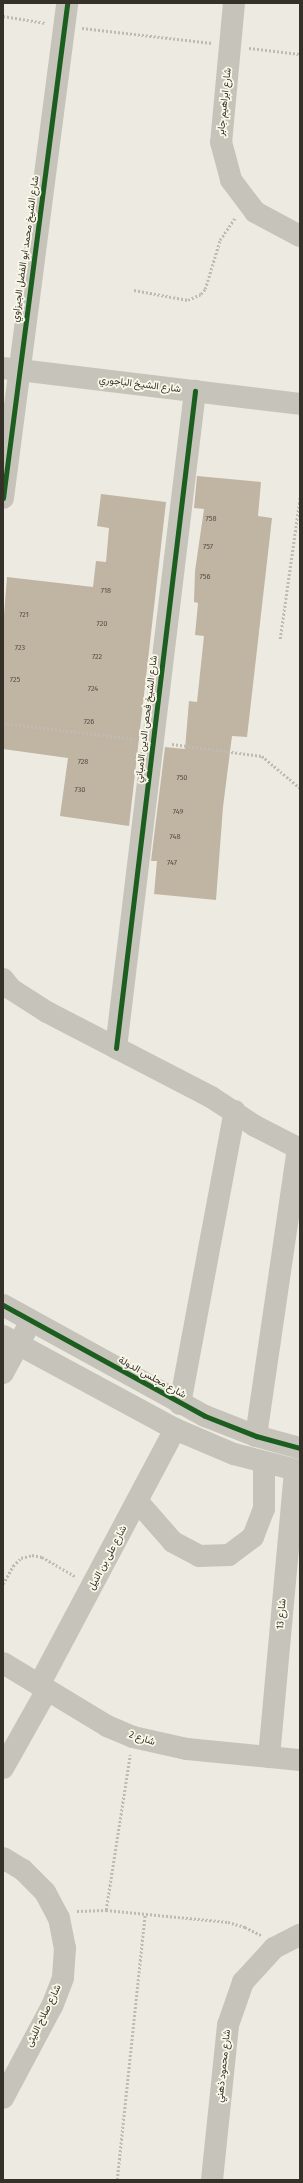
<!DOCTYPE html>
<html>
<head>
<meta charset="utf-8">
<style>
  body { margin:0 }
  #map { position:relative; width:303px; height:2183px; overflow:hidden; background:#edeae1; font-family:"Fira Sans Condensed",Vazirmatn,sans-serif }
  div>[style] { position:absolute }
  .building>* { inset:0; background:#c0b4a3 }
  .path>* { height:2.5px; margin-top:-1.25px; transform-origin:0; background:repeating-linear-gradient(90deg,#bfbbb2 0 2px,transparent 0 4px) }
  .minor>* { height:22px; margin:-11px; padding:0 11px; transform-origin:11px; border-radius:11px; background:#c6c3ba }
  .cycleway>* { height:5px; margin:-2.5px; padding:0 2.5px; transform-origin:2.5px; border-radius:2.5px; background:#1b5e20 }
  span { translate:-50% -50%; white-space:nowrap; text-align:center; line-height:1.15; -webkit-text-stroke:3.5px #f9f7e8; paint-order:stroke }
  .number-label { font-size:8px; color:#585247 }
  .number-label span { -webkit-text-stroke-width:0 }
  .street-label { font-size:10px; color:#363128 }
  .frame { position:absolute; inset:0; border:4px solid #363128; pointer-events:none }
</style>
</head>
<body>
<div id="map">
  <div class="building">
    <div style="clip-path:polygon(197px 476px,261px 482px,258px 516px,272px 518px,247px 737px,232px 736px,223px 807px,216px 900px,154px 894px,157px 861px,151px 861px,165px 747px,185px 749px,189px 701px,197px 702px,204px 636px,195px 635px,198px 603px,194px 602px,195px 571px,204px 509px,194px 508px)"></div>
    <div style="clip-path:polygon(101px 494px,166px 502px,129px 826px,60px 816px,68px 758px,3px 749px,3px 628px,7px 577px,93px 587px,96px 561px,106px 562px,109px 528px,97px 526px)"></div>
  </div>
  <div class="path">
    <div style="left:3px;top:16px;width:43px;rotate:9.5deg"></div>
    <div style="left:82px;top:28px;width:131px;rotate:6.6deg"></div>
    <div style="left:249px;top:48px;width:51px;rotate:6.7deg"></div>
    <div style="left:134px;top:290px;width:55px;rotate:10.5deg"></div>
    <div style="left:188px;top:300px;width:14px;rotate:-25deg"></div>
    <div style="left:201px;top:294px;width:6px;rotate:-51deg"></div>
    <div style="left:205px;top:289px;width:51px;rotate:-73deg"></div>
    <div style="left:220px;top:240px;width:27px;rotate:-56deg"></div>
    <div style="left:280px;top:639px;width:144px;rotate:-82deg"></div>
    <div style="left:3px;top:723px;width:133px;rotate:6.9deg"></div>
    <div style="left:172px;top:744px;width:91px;rotate:7.6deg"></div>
    <div style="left:262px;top:756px;width:50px;rotate:40.1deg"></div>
    <div style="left:3px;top:1584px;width:21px;rotate:-61deg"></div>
    <div style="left:13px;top:1566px;width:11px;rotate:-45deg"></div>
    <div style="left:21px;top:1558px;width:11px;rotate:-15deg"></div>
    <div style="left:32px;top:1555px;width:10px;rotate:11deg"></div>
    <div style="left:42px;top:1557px;width:38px;rotate:30deg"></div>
    <div style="left:106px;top:1910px;width:157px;rotate:-81.2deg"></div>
    <div style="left:77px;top:1911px;width:29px;rotate:-2deg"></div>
    <div style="left:106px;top:1910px;width:123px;rotate:5.6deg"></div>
    <div style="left:228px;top:1922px;width:18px;rotate:16deg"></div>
    <div style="left:245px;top:1927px;width:18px;rotate:27deg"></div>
    <div style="left:117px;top:2180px;width:267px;rotate:-84deg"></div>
  </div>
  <div class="minor">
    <div style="left:234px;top:3px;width:140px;rotate:95.3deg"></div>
    <div style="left:221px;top:142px;width:39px;rotate:75deg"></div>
    <div style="left:231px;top:180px;width:40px;rotate:53deg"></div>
    <div style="left:255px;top:212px;width:51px;rotate:28.1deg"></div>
    <div style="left:3px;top:368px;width:299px;rotate:6.9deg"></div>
    <div style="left:3px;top:498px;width:499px;rotate:-82.6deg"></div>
    <div style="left:3px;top:979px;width:13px;rotate:51deg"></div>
    <div style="left:11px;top:989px;width:43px;rotate:32.6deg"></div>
    <div style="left:47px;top:1012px;width:185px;rotate:27.4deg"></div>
    <div style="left:211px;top:1097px;width:53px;rotate:33.4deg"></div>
    <div style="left:255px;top:1126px;width:51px;rotate:27.1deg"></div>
    <div style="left:116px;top:1048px;width:662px;rotate:-83.14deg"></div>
    <div style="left:3px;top:1305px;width:230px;rotate:28.8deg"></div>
    <div style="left:205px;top:1416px;width:55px;rotate:21.4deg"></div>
    <div style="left:256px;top:1436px;width:46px;rotate:15.3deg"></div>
    <div style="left:3px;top:1336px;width:196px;rotate:28.4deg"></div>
    <div style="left:175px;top:1429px;width:64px;rotate:23deg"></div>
    <div style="left:234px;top:1454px;width:68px;rotate:14.4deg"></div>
    <div style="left:3px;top:1373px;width:47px;rotate:-61.8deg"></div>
    <div style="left:180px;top:1404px;width:298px;rotate:-79.4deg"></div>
    <div style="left:256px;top:1436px;width:291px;rotate:-81.7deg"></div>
    <div style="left:138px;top:1502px;width:53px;rotate:48.8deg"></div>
    <div style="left:173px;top:1542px;width:30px;rotate:28deg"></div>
    <div style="left:199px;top:1556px;width:30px;rotate:-2deg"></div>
    <div style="left:229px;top:1555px;width:30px;rotate:-37deg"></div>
    <div style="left:253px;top:1537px;width:30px;rotate:-69deg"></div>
    <div style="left:264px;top:1509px;width:46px;rotate:-90deg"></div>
    <div style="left:3px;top:1663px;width:122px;rotate:31.2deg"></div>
    <div style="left:107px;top:1726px;width:28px;rotate:23deg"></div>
    <div style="left:133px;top:1737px;width:55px;rotate:12.5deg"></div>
    <div style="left:187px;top:1749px;width:114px;rotate:5.6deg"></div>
    <div style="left:39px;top:1685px;width:290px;rotate:-62deg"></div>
    <div style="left:269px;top:1757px;width:287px;rotate:-84.8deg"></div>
    <div style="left:3px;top:1768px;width:90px;rotate:-60.6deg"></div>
    <div style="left:3px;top:1858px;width:23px;rotate:31deg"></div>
    <div style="left:23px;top:1870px;width:31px;rotate:45deg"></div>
    <div style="left:45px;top:1892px;width:30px;rotate:62deg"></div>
    <div style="left:59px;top:1918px;width:31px;rotate:79deg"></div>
    <div style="left:65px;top:1948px;width:30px;rotate:94deg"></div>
    <div style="left:63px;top:1978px;width:30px;rotate:111deg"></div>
    <div style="left:52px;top:2006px;width:104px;rotate:118deg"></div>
    <div style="left:212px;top:2180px;width:156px;rotate:-84.1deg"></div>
    <div style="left:228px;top:2025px;width:46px;rotate:-70.8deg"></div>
    <div style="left:243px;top:1982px;width:46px;rotate:-47.6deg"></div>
    <div style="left:274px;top:1948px;width:29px;rotate:-27deg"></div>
  </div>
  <div class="cycleway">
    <div style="left:3px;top:498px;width:499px;rotate:-82.6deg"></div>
    <div style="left:116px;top:1048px;width:662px;rotate:-83.14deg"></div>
    <div style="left:3px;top:1305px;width:230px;rotate:28.8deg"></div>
    <div style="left:205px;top:1416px;width:55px;rotate:21.4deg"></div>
    <div style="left:256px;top:1436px;width:46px;rotate:15.3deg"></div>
  </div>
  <div class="number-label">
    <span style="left:211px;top:519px">758</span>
    <span style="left:208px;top:547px">757</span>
    <span style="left:205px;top:577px">756</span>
    <span style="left:106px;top:591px">718</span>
    <span style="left:24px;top:615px">721</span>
    <span style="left:102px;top:624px">720</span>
    <span style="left:20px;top:648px">723</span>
    <span style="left:97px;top:657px">722</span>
    <span style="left:15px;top:680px">725</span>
    <span style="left:93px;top:689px">724</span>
    <span style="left:89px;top:722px">726</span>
    <span style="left:83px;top:762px">728</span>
    <span style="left:182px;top:778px">750</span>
    <span style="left:80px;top:790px">730</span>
    <span style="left:178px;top:812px">749</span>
    <span style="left:175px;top:837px">748</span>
    <span style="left:172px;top:863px">747</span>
  </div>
  <div class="street-label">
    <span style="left:225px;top:102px;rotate:-84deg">شارع ابراهيم جابر</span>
    <span style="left:26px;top:249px;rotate:-82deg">شارع الشيخ محمد ابو الفضل الجيزاوي</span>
    <span style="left:140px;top:385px;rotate:7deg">شارع الشيخ الباجوري</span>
    <span style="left:147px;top:719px;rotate:-83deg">شارع الشيخ فحص الدين الامباني</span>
    <span style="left:152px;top:1378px;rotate:29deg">شارع مجلس الدولة</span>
    <span style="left:108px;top:1558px;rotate:-62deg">شارع على بن النيل</span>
    <span style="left:282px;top:1614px;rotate:-85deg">شارع 13</span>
    <span style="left:142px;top:1739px;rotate:18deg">شارع 2</span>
    <span style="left:44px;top:2016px;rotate:-64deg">شارع صلاح الليثى</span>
    <span style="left:224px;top:2066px;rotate:-84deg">شارع محمود ذهني</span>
  </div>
  <div class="frame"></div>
</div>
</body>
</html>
